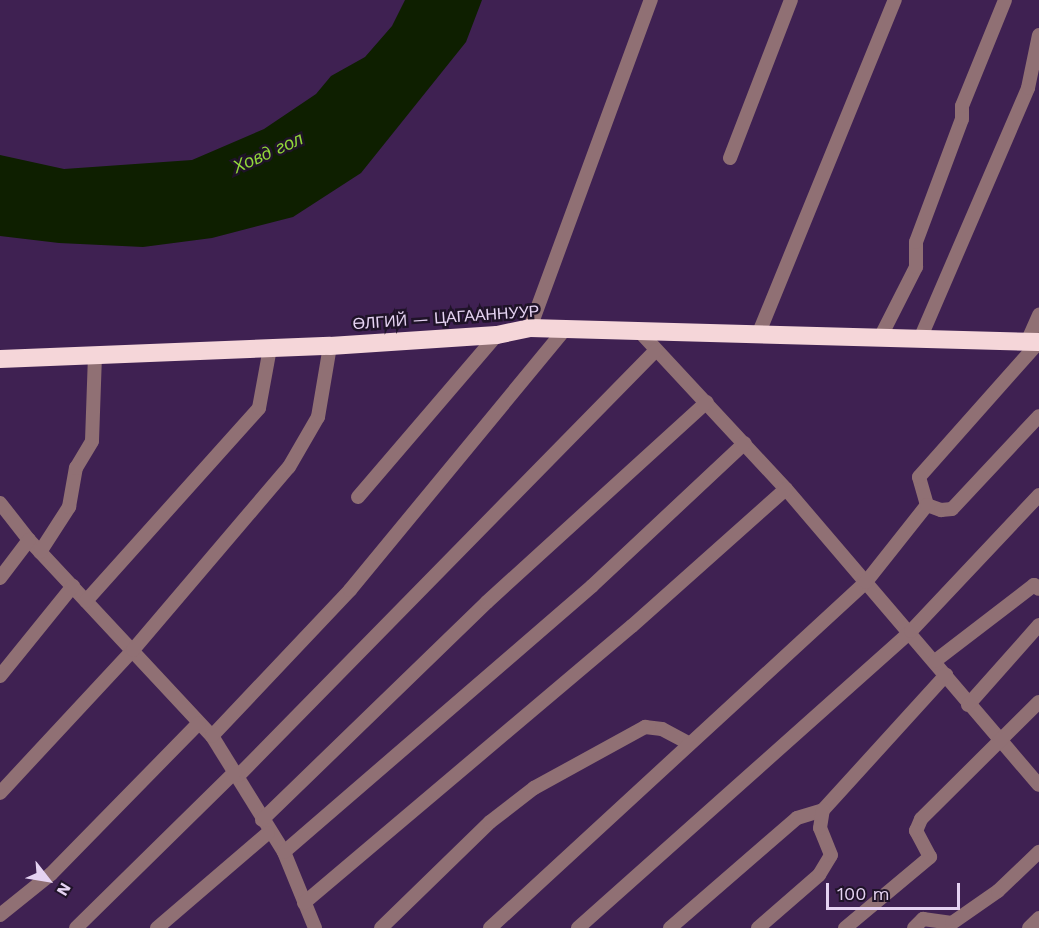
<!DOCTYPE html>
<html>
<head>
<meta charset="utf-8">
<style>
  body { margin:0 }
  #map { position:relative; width:1039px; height:928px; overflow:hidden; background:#3f2152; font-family:"Work Sans",sans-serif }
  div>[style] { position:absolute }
  .water>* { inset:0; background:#0e1f00 }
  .minor>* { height:14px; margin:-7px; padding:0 7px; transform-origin:7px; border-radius:7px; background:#907074 }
  .highway>* { height:18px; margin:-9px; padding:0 9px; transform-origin:9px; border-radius:9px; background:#f5d6d9 }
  span { translate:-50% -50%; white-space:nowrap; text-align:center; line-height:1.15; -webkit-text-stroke:5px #1f1328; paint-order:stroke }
  .street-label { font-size:16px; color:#e5d3f2 }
  .water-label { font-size:18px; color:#91d639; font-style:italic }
  .north { position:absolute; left:18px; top:850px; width:60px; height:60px; -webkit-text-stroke:4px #1f1328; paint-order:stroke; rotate:121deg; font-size:16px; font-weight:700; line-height:24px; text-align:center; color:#e5d3f2 }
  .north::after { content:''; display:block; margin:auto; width:21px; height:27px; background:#e5d3f2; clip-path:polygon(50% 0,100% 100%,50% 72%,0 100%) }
  .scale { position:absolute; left:826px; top:883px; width:134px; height:27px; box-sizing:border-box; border:3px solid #e5d3f2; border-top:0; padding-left:8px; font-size:18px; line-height:21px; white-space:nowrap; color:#e5d3f2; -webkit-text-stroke:4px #1f1328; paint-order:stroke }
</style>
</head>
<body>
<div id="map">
  <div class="water">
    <div style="clip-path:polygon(405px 0,482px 0,466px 42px,361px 173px,293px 217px,212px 238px,143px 247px,59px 243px,0 236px,0 155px,64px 169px,192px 160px,264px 129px,316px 94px,331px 76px,365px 57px,392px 26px)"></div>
  </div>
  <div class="minor">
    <div style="left:730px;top:158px;width:169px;rotate:-68.9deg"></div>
    <div style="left:530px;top:328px;width:350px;rotate:-69.8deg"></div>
    <div style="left:640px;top:332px;width:214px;rotate:47.1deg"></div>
    <div style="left:786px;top:489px;width:389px;rotate:49.5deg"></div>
    <div style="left:758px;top:335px;width:362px;rotate:-67.8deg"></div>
    <div style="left:880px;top:338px;width:80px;rotate:-63.1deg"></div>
    <div style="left:916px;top:267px;width:25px;rotate:-90deg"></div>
    <div style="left:916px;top:242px;width:131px;rotate:-69.5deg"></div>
    <div style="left:962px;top:119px;width:13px;rotate:-90deg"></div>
    <div style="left:962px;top:106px;width:114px;rotate:-67.9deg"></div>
    <div style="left:920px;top:339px;width:273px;rotate:-66.7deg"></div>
    <div style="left:1028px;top:88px;width:54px;rotate:-78.3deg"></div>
    <div style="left:1027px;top:342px;width:30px;rotate:-66deg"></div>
    <div style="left:358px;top:497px;width:213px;rotate:-49.4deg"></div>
    <div style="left:0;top:503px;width:47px;rotate:51.9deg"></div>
    <div style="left:29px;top:540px;width:268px;rotate:47deg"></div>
    <div style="left:212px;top:736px;width:137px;rotate:58.2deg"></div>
    <div style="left:284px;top:852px;width:82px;rotate:67.8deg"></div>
    <div style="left:927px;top:505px;width:29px;rotate:-106deg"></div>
    <div style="left:919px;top:477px;width:181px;rotate:-48.4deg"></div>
    <div style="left:40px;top:552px;width:54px;rotate:-57.2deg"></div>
    <div style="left:69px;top:507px;width:40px;rotate:-80deg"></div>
    <div style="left:76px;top:468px;width:31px;rotate:-59deg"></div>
    <div style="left:92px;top:441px;width:87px;rotate:-88deg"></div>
    <div style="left:0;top:578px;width:48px;rotate:-52.7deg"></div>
    <div style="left:86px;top:601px;width:259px;rotate:-48.1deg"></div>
    <div style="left:259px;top:408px;width:61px;rotate:-79.6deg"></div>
    <div style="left:935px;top:661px;width:125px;rotate:-37.5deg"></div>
    <div style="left:1034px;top:585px;width:6px;rotate:39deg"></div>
    <div style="left:0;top:676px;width:116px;rotate:-51deg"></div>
    <div style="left:968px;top:705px;width:107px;rotate:-48.4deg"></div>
    <div style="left:212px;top:736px;width:201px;rotate:-46.6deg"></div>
    <div style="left:350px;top:590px;width:337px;rotate:-50.5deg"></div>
    <div style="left:239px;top:775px;width:595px;rotate:-45.54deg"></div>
    <div style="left:0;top:793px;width:195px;rotate:-47.1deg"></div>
    <div style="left:133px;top:650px;width:240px;rotate:-49.6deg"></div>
    <div style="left:289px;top:467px;width:58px;rotate:-59.9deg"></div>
    <div style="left:318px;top:417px;width:72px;rotate:-80.4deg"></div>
    <div style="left:262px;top:820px;width:313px;rotate:-44.1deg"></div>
    <div style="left:487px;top:602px;width:297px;rotate:-42.3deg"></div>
    <div style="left:284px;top:852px;width:407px;rotate:-40.8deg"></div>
    <div style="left:592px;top:586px;width:209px;rotate:-43.1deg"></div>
    <div style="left:304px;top:903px;width:429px;rotate:-40.2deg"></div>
    <div style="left:632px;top:626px;width:206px;rotate:-41.7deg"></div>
    <div style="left:0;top:915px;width:65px;rotate:-38.8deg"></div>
    <div style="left:51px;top:874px;width:211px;rotate:-45.6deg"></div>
    <div style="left:76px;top:928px;width:223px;rotate:-44.5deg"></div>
    <div style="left:157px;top:928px;width:146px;rotate:-40.6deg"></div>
    <div style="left:381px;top:928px;width:152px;rotate:-44.2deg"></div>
    <div style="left:490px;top:822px;width:56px;rotate:-37.7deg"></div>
    <div style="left:534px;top:788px;width:127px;rotate:-28.8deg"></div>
    <div style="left:645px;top:727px;width:17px;rotate:7deg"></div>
    <div style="left:662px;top:729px;width:30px;rotate:28deg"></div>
    <div style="left:490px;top:928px;width:511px;rotate:-42.62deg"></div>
    <div style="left:866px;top:582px;width:98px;rotate:-51.6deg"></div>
    <div style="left:927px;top:505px;width:15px;rotate:20deg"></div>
    <div style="left:941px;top:510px;width:11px;rotate:-5deg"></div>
    <div style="left:952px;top:509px;width:127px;rotate:-46.9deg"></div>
    <div style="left:578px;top:928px;width:446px;rotate:-41.7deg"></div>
    <div style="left:911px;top:631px;width:187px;rotate:-46.7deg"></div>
    <div style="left:670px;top:928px;width:168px;rotate:-40.9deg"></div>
    <div style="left:797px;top:818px;width:27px;rotate:-17deg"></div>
    <div style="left:823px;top:810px;width:183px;rotate:-47.7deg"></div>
    <div style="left:758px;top:928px;width:81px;rotate:-41deg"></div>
    <div style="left:819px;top:875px;width:23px;rotate:-59deg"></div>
    <div style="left:831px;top:855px;width:29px;rotate:-112deg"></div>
    <div style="left:820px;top:828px;width:18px;rotate:-81deg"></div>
    <div style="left:845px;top:928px;width:111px;rotate:-39.9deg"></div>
    <div style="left:930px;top:857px;width:30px;rotate:-118deg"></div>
    <div style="left:916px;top:831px;width:13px;rotate:-67deg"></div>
    <div style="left:921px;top:819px;width:166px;rotate:-44.8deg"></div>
    <div style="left:914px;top:928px;width:13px;rotate:-45deg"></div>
    <div style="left:923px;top:919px;width:29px;rotate:8deg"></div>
    <div style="left:952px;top:923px;width:56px;rotate:-34.8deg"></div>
    <div style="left:998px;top:891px;width:57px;rotate:-43.6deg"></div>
    <div style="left:1029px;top:928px;width:14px;rotate:-45deg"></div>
  </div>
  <div class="highway">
    <div style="left:0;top:359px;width:330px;rotate:-2.3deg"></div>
    <div style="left:330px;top:346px;width:167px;rotate:-3.8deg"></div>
    <div style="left:497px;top:335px;width:34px;rotate:-12deg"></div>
    <div style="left:530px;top:328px;width:509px;rotate:1.58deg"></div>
  </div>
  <div class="street-label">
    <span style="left:446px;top:318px;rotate:-4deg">ӨЛГИЙ — ЦАГААННУУР</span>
  </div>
  <div class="water-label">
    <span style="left:268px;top:153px;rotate:-24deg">Ховд гол</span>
  </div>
  <div class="north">N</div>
  <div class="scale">100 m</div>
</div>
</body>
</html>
